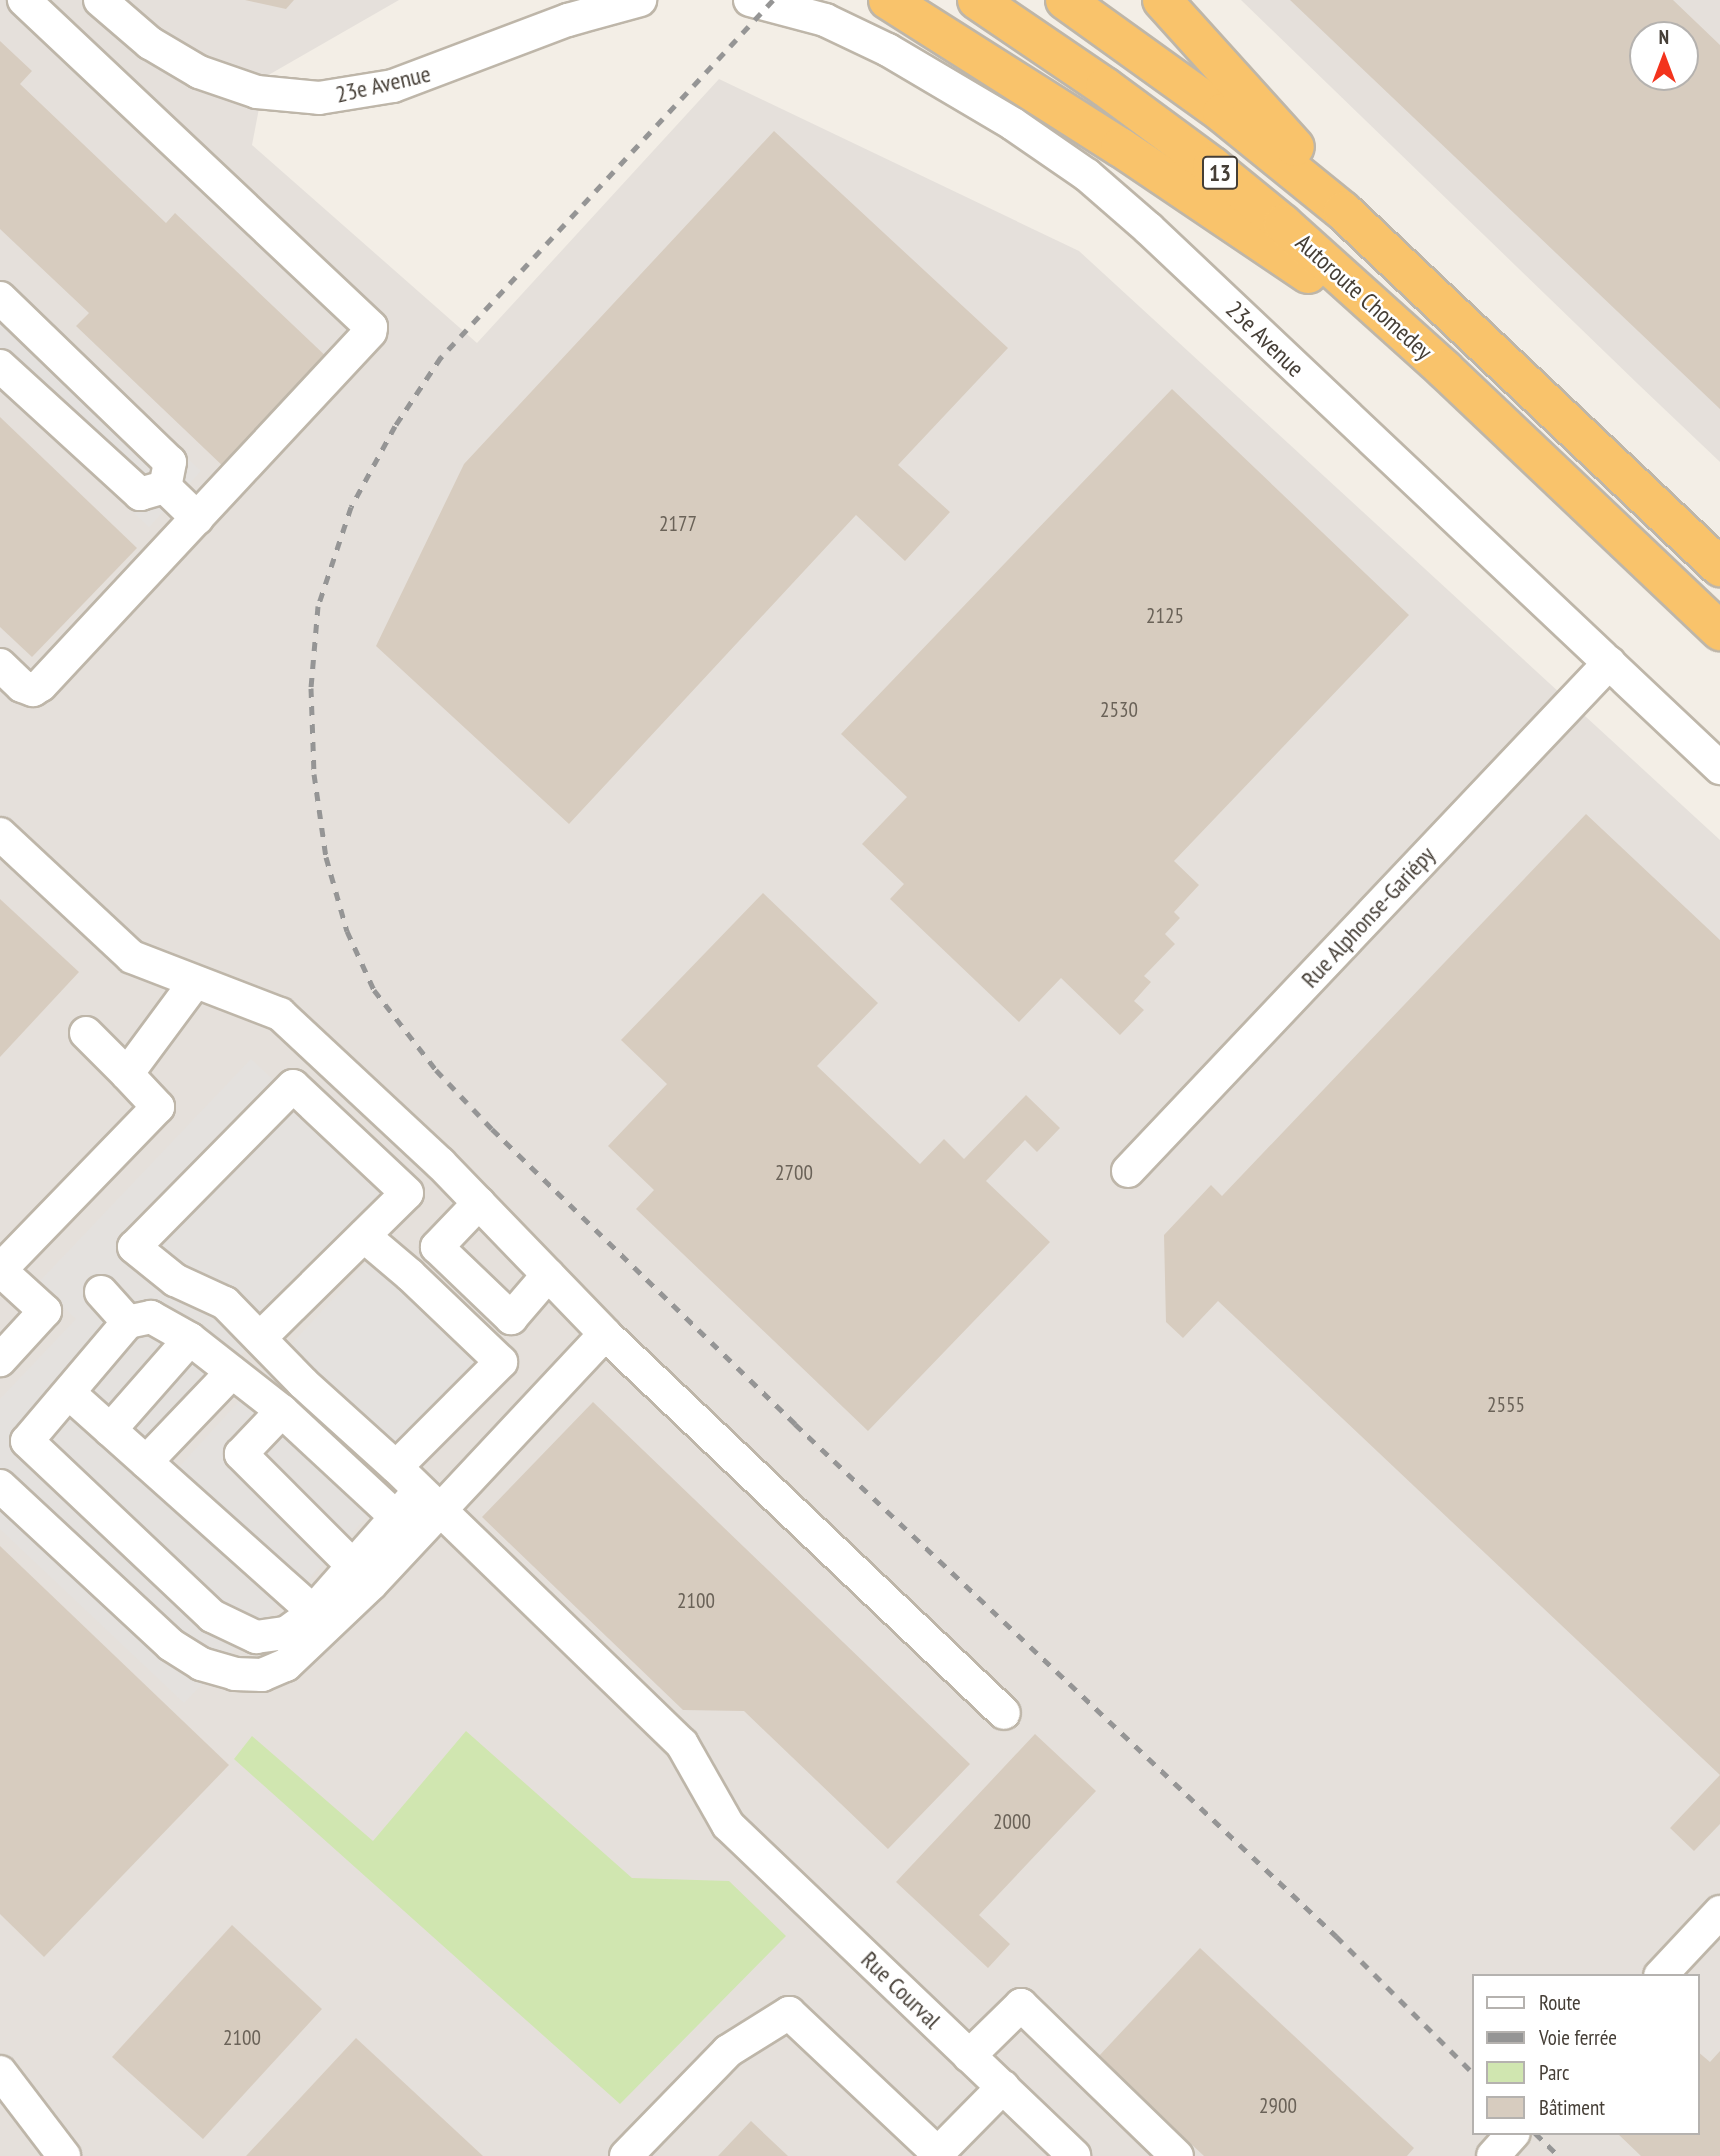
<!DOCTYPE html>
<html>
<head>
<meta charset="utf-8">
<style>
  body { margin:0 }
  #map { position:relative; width:1720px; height:2156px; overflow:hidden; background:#f3eee6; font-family:"PT Sans Narrow",sans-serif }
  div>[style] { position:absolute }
  .industrial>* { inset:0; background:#e5e0db }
  .green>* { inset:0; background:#d0e6b0 }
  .parking>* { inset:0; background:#e4e1de }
  .building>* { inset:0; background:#d7ccbf }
  .roads { filter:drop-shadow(2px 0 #beb6a9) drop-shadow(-2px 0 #beb6a9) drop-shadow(0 2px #beb6a9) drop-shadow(0 -2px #beb6a9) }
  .minor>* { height:32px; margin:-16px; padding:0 16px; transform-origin:16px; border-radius:16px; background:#fff }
  .highway>* { height:38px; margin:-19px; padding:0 19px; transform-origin:19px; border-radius:19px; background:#f9c36b }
  .rail>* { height:5px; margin-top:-2.5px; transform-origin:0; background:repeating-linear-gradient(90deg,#959595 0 9px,transparent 0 18px) }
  span { translate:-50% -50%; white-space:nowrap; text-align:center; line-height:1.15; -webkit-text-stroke:5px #fff; paint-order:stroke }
  .number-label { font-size:21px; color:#6a6258 }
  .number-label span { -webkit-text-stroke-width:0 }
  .shield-label span { padding:2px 5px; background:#fff; border:2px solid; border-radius:5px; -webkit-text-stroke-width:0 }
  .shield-label { font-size:23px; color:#453e36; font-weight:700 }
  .street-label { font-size:24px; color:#453e36 }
  .legend { position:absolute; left:1472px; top:1974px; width:228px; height:161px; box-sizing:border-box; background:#fff; border:2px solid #b5b2af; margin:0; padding:9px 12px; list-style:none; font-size:21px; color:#453e36 }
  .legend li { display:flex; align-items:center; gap:14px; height:35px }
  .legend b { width:35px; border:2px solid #b5b2af }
  .north { position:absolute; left:1629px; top:21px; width:70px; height:70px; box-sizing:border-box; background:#fff; border:2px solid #b5b2af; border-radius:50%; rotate:0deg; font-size:19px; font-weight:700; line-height:28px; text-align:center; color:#453e36 }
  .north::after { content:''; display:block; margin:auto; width:24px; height:32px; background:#f3331d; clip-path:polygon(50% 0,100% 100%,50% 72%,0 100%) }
</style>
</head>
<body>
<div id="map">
  <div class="industrial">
    <div style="clip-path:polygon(evenodd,0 0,399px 0,265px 77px,252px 145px,477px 343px,719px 79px,1079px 251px,1720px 840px,1720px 2156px,0 2156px,0 0,1473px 1976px,1697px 1976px,1697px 2133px,1473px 2133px,1473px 1976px)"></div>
    <div style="clip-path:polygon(evenodd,1241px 0,1720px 0,1720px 462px,1639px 385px,1241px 0,1643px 35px,1685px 35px,1685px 77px,1643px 77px,1643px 35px)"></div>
  </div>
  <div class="green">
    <div style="clip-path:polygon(466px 1731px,632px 1878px,729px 1881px,786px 1936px,620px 2104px,234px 1759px,252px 1736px,373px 1841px)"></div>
  </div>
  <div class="parking">
    <div style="clip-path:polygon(0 287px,201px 471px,149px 527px,0 390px)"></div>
    <div style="clip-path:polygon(251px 1059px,394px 1194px,145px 1455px,290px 1592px,184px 1703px,0 1529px,0 1399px,76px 1319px,38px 1283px)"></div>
    <div style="clip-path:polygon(373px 1255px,500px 1371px,306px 1583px,179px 1467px)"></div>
  </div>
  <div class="building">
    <div style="clip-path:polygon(245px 0,294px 0,286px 9px)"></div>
    <div style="clip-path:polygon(evenodd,1290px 0,1673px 0,1720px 45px,1720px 409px,1290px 0,1643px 35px,1685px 35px,1685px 77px,1643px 77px,1643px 35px)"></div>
    <div style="clip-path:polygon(0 41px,32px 71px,20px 84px,166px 223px,175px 213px,331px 361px,227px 470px,76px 326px,89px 313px,0 229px)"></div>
    <div style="clip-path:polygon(774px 131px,1008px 348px,898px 465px,950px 512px,905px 561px,856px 515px,569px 824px,376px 646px,464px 464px)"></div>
    <div style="clip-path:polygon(1172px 389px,1409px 615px,1174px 861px,1199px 885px,1174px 912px,1180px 918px,1165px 934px,1175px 944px,1144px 976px,1151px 982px,1134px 1001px,1144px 1010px,1120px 1035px,1061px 978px,1019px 1022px,890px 899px,904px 884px,862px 844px,907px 797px,841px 734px)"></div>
    <div style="clip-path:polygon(0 417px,137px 548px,32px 657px,0 627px)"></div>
    <div style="clip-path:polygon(1586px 814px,1720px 940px,1720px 1775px,1218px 1301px,1183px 1338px,1166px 1322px,1164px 1235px,1211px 1185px,1222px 1196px)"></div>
    <div style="clip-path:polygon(763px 893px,878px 1003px,817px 1066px,920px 1164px,944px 1139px,964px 1159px,1026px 1095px,1060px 1128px,1037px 1152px,1025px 1140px,986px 1181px,1050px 1242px,868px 1431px,636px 1209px,654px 1190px,608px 1146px,667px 1084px,621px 1040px)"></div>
    <div style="clip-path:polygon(0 899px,79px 972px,0 1057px)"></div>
    <div style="clip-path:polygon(593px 1402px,970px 1764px,888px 1849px,744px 1711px,683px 1710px,482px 1517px)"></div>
    <div style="clip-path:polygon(0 1546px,229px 1765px,44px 1957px,0 1914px)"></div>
    <div style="clip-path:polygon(1035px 1734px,1096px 1791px,979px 1915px,1010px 1944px,988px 1968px,896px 1882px)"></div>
    <div style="clip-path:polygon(1720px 1775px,1720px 1824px,1694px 1851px,1670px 1828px)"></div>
    <div style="clip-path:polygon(232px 1925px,322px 2009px,203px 2139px,112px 2057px)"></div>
    <div style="clip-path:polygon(1200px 1948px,1414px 2148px,1407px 2156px,1204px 2156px,1098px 2057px)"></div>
    <div style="clip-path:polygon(356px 2038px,483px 2156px,246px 2156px)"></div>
    <div style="clip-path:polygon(1697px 2051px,1710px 2062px,1720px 2051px,1720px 2156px,1641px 2156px,1617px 2133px,1697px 2133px)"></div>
    <div style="clip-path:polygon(751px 2121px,788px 2156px,718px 2156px)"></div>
  </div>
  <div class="roads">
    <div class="minor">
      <div style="left:100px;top:0;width:66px;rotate:40.7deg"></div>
      <div style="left:150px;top:43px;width:57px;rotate:30.6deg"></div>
      <div style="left:199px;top:72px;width:61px;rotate:19deg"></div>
      <div style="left:257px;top:92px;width:62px;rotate:5.5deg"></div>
      <div style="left:319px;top:98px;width:75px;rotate:-9.2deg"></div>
      <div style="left:393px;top:86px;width:187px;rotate:-20.7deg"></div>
      <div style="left:568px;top:20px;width:75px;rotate:-15.5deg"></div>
      <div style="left:750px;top:0;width:78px;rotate:14.9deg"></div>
      <div style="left:825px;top:20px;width:70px;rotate:25.5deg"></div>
      <div style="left:888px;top:50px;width:145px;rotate:30.6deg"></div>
      <div style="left:1013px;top:124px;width:90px;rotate:34.6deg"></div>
      <div style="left:1087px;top:175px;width:81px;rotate:41deg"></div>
      <div style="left:1148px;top:228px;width:787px;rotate:43.35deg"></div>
      <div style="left:0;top:298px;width:236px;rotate:44deg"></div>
      <div style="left:170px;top:462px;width:25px;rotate:101deg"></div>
      <div style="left:165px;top:487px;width:45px;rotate:44.1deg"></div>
      <div style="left:0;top:366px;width:190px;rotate:42.4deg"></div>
      <div style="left:140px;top:494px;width:26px;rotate:-16deg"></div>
      <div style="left:0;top:665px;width:30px;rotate:44deg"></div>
      <div style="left:22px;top:686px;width:12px;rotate:20deg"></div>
      <div style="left:33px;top:690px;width:9px;rotate:-32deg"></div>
      <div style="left:41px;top:685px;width:483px;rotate:-47deg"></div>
      <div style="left:370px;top:332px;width:5px;rotate:-79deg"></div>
      <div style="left:371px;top:327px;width:477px;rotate:-136.7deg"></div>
      <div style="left:0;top:834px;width:180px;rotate:43deg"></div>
      <div style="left:132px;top:957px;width:159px;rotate:21.1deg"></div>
      <div style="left:280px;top:1014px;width:219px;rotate:43deg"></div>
      <div style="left:440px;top:1163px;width:238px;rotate:46deg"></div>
      <div style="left:605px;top:1334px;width:342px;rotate:133.1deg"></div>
      <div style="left:371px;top:1584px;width:184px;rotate:-135deg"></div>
      <div style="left:241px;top:1454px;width:59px;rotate:-46.4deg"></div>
      <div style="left:86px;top:1033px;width:58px;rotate:45deg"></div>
      <div style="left:1128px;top:1171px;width:700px;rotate:-46.56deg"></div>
      <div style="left:479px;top:1203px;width:61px;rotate:133.7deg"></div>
      <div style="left:437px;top:1247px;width:103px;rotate:43.8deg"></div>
      <div style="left:511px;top:1318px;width:57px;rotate:-49.3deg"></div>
      <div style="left:364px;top:1236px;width:60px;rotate:40.3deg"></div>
      <div style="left:410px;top:1275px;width:126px;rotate:43.7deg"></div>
      <div style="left:501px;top:1362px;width:148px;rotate:135deg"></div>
      <div style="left:0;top:1270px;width:227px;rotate:-45.9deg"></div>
      <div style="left:158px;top:1107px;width:45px;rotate:-133.2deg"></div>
      <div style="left:127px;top:1074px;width:114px;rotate:-53.5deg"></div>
      <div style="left:0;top:1270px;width:61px;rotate:42.3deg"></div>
      <div style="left:45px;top:1311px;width:67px;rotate:132.6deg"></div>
      <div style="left:101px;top:1292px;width:40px;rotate:48deg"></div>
      <div style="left:605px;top:1334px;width:550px;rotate:43.53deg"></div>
      <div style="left:260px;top:1338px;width:206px;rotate:-44.6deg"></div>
      <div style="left:407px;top:1193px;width:156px;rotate:-136.8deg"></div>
      <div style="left:293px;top:1086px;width:226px;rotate:134.6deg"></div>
      <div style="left:134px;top:1247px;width:53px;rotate:38.8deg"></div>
      <div style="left:175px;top:1280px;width:55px;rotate:24.7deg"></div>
      <div style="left:225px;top:1303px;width:112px;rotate:45.7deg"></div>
      <div style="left:303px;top:1383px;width:125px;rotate:42.1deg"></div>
      <div style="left:396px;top:1467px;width:398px;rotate:44.1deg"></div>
      <div style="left:682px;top:1744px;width:93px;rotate:60.4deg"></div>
      <div style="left:728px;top:1825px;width:479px;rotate:43.7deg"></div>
      <div style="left:70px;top:1394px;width:326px;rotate:41.8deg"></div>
      <div style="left:110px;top:1430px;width:121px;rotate:-48.7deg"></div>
      <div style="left:146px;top:1462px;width:124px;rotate:-46.3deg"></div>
      <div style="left:0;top:1486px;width:233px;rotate:42.9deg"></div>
      <div style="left:171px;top:1645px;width:36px;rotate:32deg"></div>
      <div style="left:201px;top:1664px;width:35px;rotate:16deg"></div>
      <div style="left:235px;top:1674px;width:27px;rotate:2deg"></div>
      <div style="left:262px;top:1675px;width:26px;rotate:-23deg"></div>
      <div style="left:286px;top:1665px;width:117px;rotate:-43.6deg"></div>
      <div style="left:396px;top:1517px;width:156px;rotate:-137.1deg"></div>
      <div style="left:282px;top:1411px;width:117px;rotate:-142deg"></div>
      <div style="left:190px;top:1339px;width:45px;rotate:-150.6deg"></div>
      <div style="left:151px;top:1317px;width:24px;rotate:168deg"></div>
      <div style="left:128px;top:1322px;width:156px;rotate:130.3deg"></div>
      <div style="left:27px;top:1441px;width:255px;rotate:43.4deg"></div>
      <div style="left:212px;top:1616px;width:49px;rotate:25.5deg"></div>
      <div style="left:256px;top:1637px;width:30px;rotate:-8deg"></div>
      <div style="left:286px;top:1633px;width:26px;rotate:-36deg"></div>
      <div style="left:307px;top:1618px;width:168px;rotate:-48.6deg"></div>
      <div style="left:1660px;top:1976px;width:88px;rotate:-46.8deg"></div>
      <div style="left:969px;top:2056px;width:73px;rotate:-44.4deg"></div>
      <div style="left:1021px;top:2005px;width:217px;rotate:44.1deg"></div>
      <div style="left:0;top:2072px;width:106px;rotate:52.7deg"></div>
      <div style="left:938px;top:2153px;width:93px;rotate:-45.4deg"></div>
      <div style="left:626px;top:2156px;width:146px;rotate:-45.8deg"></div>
      <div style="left:728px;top:2051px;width:72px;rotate:-31.9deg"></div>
      <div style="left:789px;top:2013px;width:209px;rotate:43.3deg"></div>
      <div style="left:1493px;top:2156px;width:31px;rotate:-48deg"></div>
    </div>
    <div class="highway">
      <div style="left:888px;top:0;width:275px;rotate:32.4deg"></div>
      <div style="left:1120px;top:147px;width:227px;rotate:34deg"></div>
      <div style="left:977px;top:0;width:155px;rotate:34.2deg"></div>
      <div style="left:1105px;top:87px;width:133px;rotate:36.4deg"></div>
      <div style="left:1212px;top:166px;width:92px;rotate:39.2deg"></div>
      <div style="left:1283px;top:224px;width:217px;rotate:42deg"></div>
      <div style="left:1444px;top:369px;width:381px;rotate:43.5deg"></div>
      <div style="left:1065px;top:0;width:193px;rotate:35.7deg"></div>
      <div style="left:1222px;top:113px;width:156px;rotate:39deg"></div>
      <div style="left:1343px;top:211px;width:519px;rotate:43.36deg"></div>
      <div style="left:1162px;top:0;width:198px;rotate:47.9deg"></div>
    </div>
  </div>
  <div class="rail">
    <div style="left:773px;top:0;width:488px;rotate:132.9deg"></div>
    <div style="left:441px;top:357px;width:83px;rotate:123.7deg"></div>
    <div style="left:395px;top:426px;width:92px;rotate:118.5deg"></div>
    <div style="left:351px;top:507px;width:104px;rotate:108.4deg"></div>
    <div style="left:318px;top:606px;width:82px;rotate:94.9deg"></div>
    <div style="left:311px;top:688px;width:86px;rotate:88deg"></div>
    <div style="left:314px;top:774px;width:84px;rotate:81.8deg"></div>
    <div style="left:326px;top:857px;width:77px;rotate:74.2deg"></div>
    <div style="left:347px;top:931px;width:65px;rotate:65.4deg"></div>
    <div style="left:374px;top:990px;width:101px;rotate:52.2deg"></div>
    <div style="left:436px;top:1070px;width:81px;rotate:46.5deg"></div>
    <div style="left:492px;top:1129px;width:423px;rotate:44.2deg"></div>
    <div style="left:795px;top:1424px;width:745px;rotate:43.42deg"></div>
    <div style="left:1336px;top:1936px;width:194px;rotate:45deg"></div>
    <div style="left:1535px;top:2133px;width:33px;rotate:44deg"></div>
  </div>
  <div class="number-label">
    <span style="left:678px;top:524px">2177</span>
    <span style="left:1165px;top:616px">2125</span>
    <span style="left:1119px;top:710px">2530</span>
    <span style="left:794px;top:1173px">2700</span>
    <span style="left:1506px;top:1405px">2555</span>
    <span style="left:696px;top:1601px">2100</span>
    <span style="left:1012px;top:1822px">2000</span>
    <span style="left:242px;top:2038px">2100</span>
    <span style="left:1278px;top:2106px">2900</span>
  </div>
  <div class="shield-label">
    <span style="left:1220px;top:173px">13</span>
  </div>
  <div class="street-label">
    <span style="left:383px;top:84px;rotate:-13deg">23e Avenue</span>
    <span style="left:1364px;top:297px;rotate:42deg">Autoroute Chomedey</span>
    <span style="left:1265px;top:339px;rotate:44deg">23e Avenue</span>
    <span style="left:1368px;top:917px;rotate:-47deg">Rue Alphonse-Gariépy</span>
    <span style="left:901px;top:1990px;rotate:44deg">Rue Courval</span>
  </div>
  <ul class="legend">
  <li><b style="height:9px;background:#fff"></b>Route</li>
  <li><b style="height:9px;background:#959595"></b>Voie ferrée</li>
  <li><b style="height:19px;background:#d0e6b0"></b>Parc</li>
  <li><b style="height:19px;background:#d7ccbf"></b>Bâtiment</li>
  </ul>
  <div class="north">N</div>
</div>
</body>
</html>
